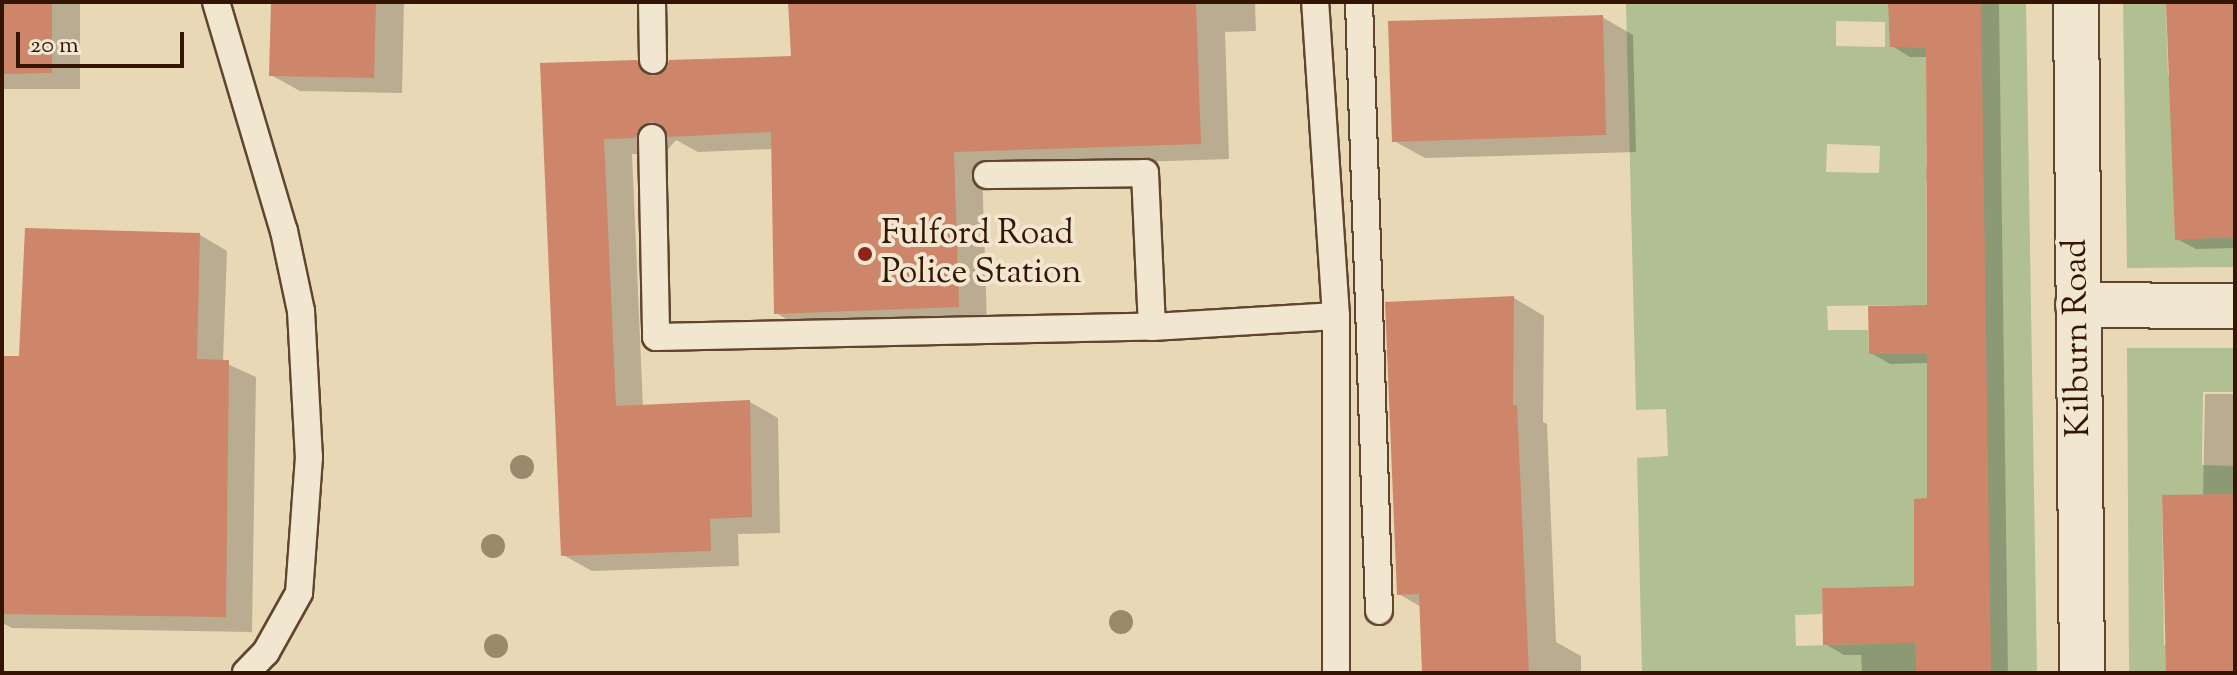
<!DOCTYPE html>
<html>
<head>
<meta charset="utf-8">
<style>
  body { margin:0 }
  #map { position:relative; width:2237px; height:675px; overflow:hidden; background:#e9d8b6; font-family:"Sorts Mill Goudy",serif }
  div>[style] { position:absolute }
  .green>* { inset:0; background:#b0c093 }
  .shadow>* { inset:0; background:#0003 }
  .building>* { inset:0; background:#cd866a }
  .roads { filter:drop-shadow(2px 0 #61452f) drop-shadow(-2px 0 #61452f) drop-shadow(0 2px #61452f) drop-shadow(0 -2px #61452f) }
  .lane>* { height:26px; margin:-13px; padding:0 13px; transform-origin:13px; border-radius:13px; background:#f1e6d0 }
  .street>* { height:44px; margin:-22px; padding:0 22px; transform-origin:22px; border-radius:22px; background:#f1e6d0 }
  .trees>* { width:24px; height:24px; margin:-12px; border-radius:50%; background:#9a896b }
  .dots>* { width:22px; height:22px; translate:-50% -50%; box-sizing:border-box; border:4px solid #f1e6d0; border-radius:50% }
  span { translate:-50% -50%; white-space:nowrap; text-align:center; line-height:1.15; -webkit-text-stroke:8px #f1e6d0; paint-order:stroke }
  .poi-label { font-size:34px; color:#341402 }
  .left { translate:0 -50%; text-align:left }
  .street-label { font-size:34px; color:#341402 }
  .frame { position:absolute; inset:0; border:4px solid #341402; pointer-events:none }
  .scale { position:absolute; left:16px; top:32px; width:168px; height:36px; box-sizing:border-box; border:4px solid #341402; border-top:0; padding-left:10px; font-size:24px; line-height:28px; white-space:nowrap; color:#341402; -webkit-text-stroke:6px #f1e6d0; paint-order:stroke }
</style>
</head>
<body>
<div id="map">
  <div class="green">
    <div style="clip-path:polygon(evenodd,1626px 2px,1888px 2px,1981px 8px,1981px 2px,2026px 2px,2037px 673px,1642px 673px,1637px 458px,1668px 456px,1666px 409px,1636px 410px,1626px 2px,1836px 21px,1885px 22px,1885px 47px,1836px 46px,1836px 21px,1626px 2px,1926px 26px,1983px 166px,1926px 166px,1926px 26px,1626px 2px,1827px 144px,1880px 146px,1879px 173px,1826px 172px,1827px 144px,1626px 2px,1926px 181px,1927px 181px,1985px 320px,1927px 320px,1926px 181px,1626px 2px,1905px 305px,1905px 354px,1869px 354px,1868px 330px,1828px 330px,1827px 306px,1905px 305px,1626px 2px,1927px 336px,1987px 477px,1927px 478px,1927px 336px,1626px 2px,1988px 497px,1989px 601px,1914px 603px,1914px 499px,1988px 497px,1626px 2px,1869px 587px,1870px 644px,1796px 646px,1795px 615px,1822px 614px,1822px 588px,1869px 587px)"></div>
    <div style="clip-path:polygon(2123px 2px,2166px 2px,2168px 75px,2235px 74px,2172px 119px,2175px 239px,2235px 237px,2235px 267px,2127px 268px)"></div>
    <div style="clip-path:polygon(2127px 348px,2235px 348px,2235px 392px,2203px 392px,2202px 465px,2235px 466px,2235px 494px,2162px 496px,2164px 645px,2235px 644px,2166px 673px,2129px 673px)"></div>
  </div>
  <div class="shadow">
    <div style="clip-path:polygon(2px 2px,80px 2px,80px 89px,2px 89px)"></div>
    <div style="clip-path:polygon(273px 2px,404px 2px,402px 93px,300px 91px,271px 75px)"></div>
    <div style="clip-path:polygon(790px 2px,1255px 2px,1256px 31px,1225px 32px,1229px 159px,982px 167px,987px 323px,805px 330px,776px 313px,773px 149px,698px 152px,676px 140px,664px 154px,632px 154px,643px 407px,750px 402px,778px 418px,780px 533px,738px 534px,739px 566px,592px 571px,563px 555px,542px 65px,637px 63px,659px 75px,793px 58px)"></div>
    <div style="clip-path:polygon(1890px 2px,1999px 2px,2008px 673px,1862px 673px,1861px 655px,1844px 655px,1825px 644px,1916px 588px,1929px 500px,1929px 363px,1890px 364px,1871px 353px,1929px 307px,1928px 57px,1910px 57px,1892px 46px)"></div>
    <div style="clip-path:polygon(2168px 2px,2235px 2px,2235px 248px,2196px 249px,2177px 239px)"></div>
    <div style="clip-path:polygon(1602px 17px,1633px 35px,1636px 152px,1425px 158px,1394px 141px)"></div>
    <div style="clip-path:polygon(200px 235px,227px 251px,223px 362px,256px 377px,252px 632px,12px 628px,2px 623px,2px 358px,21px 359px)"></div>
    <div style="clip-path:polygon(1514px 298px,1544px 316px,1543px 422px,1547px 424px,1556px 642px,1581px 656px,1581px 673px,1424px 673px,1421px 607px,1399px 594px)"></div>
    <div style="clip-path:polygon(2205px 394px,2235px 394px,2235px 673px,2167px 673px,2203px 497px)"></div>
  </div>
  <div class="building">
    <div style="clip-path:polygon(2px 2px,52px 2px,52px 73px,2px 74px)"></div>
    <div style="clip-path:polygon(271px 2px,376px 2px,374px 78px,269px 76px)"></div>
    <div style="clip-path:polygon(788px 2px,1196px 2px,1201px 144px,954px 152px,959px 307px,774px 314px,771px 132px,668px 137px,660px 124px,651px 122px,638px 130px,636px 138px,604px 139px,616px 406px,750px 400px,752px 517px,710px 519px,711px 551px,561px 556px,540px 63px,637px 60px,645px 74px,654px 76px,667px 68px,669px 60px,791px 56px)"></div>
    <div style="clip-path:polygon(1888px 2px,1981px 2px,1991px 673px,1916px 673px,1915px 643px,1823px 645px,1822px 588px,1914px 586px,1914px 499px,1927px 498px,1927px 354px,1869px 354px,1868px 306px,1927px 305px,1926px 48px,1890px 47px)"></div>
    <div style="clip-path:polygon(2166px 2px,2235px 2px,2235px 237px,2175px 240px)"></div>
    <div style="clip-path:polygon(1603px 15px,1606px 135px,1392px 142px,1388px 21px)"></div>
    <div style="clip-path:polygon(25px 228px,200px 233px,197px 359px,229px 360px,226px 617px,2px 614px,2px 356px,19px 356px)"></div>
    <div style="clip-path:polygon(1514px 296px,1513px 405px,1517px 405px,1529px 673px,1422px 673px,1419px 594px,1397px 595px,1385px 302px)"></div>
    <div style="clip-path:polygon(2235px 494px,2235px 673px,2166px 673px,2162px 495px)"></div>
  </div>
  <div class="roads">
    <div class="lane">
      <div style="left:216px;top:2px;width:239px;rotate:73.5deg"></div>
      <div style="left:284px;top:231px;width:82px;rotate:78deg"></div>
      <div style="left:301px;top:311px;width:146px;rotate:86.9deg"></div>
      <div style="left:309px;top:457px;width:136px;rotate:94.2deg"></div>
      <div style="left:299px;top:593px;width:68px;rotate:119.2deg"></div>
      <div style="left:266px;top:652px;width:29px;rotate:134deg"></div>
      <div style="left:652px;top:2px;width:58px;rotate:89deg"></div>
      <div style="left:1359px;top:2px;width:609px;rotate:88.12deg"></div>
      <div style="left:652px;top:138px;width:199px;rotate:88.8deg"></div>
      <div style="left:656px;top:337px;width:496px;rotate:-1.2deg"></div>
      <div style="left:1152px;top:327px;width:184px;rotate:-3.4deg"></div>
      <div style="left:1336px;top:316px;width:315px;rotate:-93.8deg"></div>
      <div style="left:987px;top:175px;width:158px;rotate:-0.7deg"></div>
      <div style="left:1145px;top:173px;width:154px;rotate:87.4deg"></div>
      <div style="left:1336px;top:673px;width:357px;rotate:-90deg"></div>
    </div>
    <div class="street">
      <div style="left:2076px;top:2px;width:671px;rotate:89.49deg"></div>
      <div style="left:2078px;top:305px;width:157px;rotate:0.4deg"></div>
    </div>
  </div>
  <div class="trees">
    <div style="left:522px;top:467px"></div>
    <div style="left:493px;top:546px"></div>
    <div style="left:1121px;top:622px"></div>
    <div style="left:496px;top:646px"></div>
  </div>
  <div class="dots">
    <div style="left:865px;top:254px;background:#8f2418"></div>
  </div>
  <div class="poi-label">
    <span class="left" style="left:881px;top:254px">Fulford Road<br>Police Station</span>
  </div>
  <div class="street-label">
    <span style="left:2078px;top:338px;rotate:-91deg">Kilburn Road</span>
  </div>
  <div class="frame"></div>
  <div class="scale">20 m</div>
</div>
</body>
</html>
